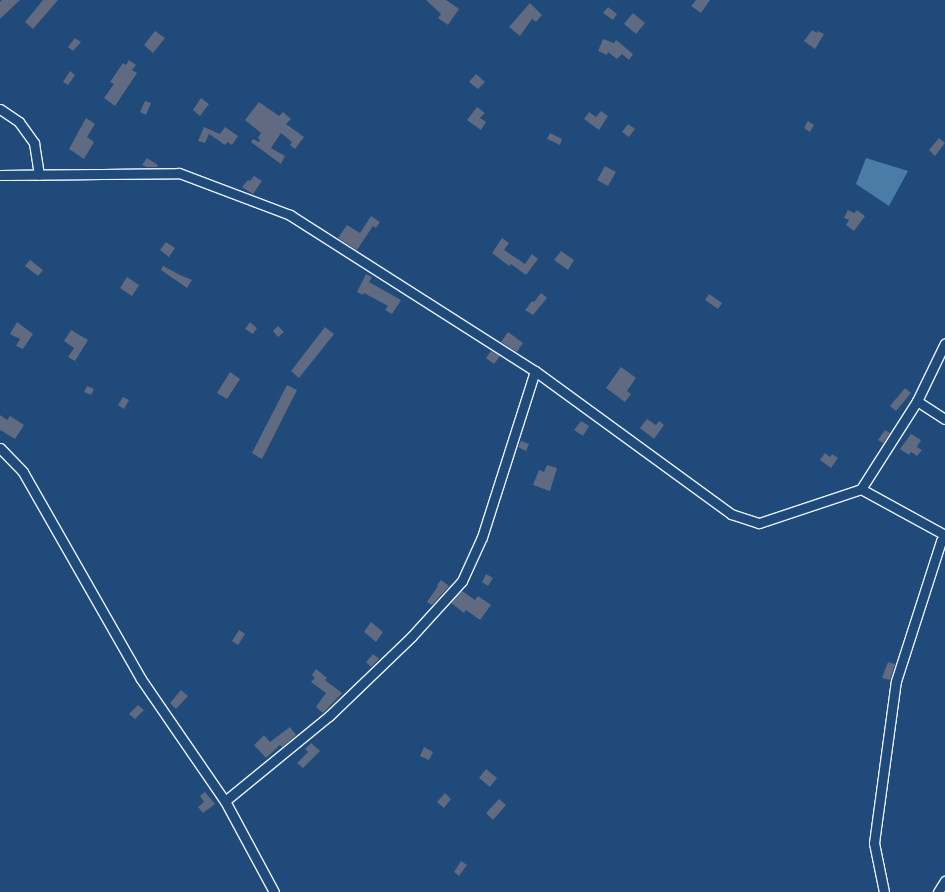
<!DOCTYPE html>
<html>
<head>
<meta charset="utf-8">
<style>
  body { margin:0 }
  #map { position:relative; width:945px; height:892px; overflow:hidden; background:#1f4a7a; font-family:Mali,sans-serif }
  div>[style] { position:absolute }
  .water>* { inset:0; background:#4b7ca8 }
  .building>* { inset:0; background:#606a81 }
  .roads { filter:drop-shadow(1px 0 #e8f1f8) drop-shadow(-1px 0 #e8f1f8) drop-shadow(0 1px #e8f1f8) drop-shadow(0 -1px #e8f1f8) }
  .minor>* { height:9px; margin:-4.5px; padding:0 4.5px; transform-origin:4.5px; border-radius:4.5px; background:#1f4a7a }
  span { translate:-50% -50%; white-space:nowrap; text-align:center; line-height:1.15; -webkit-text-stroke:3px #1f4a7a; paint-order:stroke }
</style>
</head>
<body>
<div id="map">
  <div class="water">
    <div style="clip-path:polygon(866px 158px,908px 171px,889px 206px,856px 184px)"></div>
  </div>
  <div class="building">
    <div style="clip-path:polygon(2px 0,20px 0,0 19px,0 2px)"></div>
    <div style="clip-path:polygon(43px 0,58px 0,33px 29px,25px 22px)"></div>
    <div style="clip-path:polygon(426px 0,446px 0,459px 9px,448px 25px,438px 18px,441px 14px)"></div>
    <div style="clip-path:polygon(696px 0,710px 0,701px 13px,691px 6px)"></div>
    <div style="clip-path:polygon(530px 3px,542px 15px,536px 22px,532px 19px,520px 36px,509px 27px)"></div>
    <div style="clip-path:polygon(608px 7px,617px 14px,613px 20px,603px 13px)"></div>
    <div style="clip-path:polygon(633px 13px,645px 23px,636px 34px,624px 24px)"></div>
    <div style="clip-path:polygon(812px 30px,817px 33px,818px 31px,824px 34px,815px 49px,804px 41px)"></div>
    <div style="clip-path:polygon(155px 31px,165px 38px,153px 53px,144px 45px)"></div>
    <div style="clip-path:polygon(75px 38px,81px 42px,73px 51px,68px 47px)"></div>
    <div style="clip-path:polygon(603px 39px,614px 43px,616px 40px,633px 54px,629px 60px,622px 54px,617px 59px,608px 52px,607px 55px,598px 51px)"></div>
    <div style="clip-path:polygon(129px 60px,136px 65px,132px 70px,137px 73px,115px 106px,104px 98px,114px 84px,110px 82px,123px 63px,126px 65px)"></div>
    <div style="clip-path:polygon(70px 71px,75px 75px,68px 85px,63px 82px)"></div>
    <div style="clip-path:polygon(476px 74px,485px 82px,478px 89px,469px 82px)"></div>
    <div style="clip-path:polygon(201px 98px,209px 104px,200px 116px,193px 110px)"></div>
    <div style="clip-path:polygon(145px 101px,151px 103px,146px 115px,140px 112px)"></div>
    <div style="clip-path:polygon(259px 102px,279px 116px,283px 112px,291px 119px,286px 124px,304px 137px,295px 149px,290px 145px,292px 142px,281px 133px,271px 148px,285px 156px,281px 164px,251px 142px,253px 139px,259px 142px,260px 140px,258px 138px,261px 133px,245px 120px)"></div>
    <div style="clip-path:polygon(477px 107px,485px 113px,480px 118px,486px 122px,481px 130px,467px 120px)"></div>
    <div style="clip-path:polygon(601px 111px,608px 116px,599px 130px,584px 119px,589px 112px,596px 117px)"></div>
    <div style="clip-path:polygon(86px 118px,95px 124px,87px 137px,94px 142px,84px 159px,69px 149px)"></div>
    <div style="clip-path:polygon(808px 121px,814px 125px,810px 132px,804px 128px)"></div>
    <div style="clip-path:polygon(628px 124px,635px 129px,629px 137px,622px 132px)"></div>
    <div style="clip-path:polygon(204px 127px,220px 134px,225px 127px,238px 136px,232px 145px,228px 142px,225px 145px,209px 134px,205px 143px,198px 141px)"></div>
    <div style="clip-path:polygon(550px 133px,562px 139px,560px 145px,547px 139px)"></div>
    <div style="clip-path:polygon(939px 138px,945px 143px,935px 156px,929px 150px)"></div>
    <div style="clip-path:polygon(147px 158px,158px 165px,157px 167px,147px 167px,142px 165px)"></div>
    <div style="clip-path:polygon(605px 166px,616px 172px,608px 186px,597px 180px)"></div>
    <div style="clip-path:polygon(254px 176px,262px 181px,253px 194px,242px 187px,248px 180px,250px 181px)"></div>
    <div style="clip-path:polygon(848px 210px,854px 213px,857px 210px,865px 216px,854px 231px,846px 225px,849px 220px,844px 218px)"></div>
    <div style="clip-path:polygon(371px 216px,380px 222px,376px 228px,373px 226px,357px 250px,338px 238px,347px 225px,360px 233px)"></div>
    <div style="clip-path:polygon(502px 238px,509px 243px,504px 250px,525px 264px,532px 254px,538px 259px,526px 275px,511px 264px,509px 266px,492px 253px)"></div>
    <div style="clip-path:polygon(166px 242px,175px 248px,169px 257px,160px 250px)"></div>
    <div style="clip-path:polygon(561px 251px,574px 260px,568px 270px,554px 260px)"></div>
    <div style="clip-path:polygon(30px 260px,43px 270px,38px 276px,25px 266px)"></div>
    <div style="clip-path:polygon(163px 266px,180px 275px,192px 280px,187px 288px,161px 270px)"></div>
    <div style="clip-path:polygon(366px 274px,372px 277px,369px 282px,401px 300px,392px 314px,385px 310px,388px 306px,364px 293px,363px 295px,357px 292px)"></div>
    <div style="clip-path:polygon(127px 277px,139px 285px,132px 296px,120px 288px)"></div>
    <div style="clip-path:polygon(541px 293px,547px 298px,533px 315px,525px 310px,532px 301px,534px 302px)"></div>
    <div style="clip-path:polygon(709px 294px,722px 303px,718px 309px,705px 300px)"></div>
    <div style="clip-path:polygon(17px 322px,33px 334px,23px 349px,16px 346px,20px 339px,10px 334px)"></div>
    <div style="clip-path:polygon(250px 322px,257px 328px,253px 334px,245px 329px)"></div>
    <div style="clip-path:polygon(278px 326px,284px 332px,278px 337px,273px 331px)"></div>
    <div style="clip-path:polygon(325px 327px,334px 334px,299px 378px,291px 371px)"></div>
    <div style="clip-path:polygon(71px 330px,88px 340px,75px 361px,68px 357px,74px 348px,64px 341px)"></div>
    <div style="clip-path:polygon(508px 332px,523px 343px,517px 352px,501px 342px)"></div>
    <div style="clip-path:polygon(491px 351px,500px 356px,494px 364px,486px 358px)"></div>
    <div style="clip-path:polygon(621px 367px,636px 378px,627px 391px,631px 394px,625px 402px,606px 388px)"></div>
    <div style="clip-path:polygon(230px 372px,240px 379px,227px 399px,217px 393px)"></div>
    <div style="clip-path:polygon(287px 385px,297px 390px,262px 459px,252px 453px)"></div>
    <div style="clip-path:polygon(87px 386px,94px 389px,91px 395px,84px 392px)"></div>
    <div style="clip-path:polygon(905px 388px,911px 393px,896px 411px,890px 406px)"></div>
    <div style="clip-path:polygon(123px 397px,129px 400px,124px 409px,118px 405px)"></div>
    <div style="clip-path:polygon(0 415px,7px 420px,10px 416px,24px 425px,15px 439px,0 430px)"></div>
    <div style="clip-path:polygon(647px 419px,656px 425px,659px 421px,664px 425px,654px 439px,640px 428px)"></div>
    <div style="clip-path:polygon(581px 421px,589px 426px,583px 436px,574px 430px)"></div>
    <div style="clip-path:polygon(885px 430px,890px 433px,883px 443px,878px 440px)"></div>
    <div style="clip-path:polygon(911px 434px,921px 440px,917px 447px,922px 450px,917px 456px,911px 452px,909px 455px,900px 449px)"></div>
    <div style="clip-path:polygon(521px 441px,529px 444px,526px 451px,518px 447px)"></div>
    <div style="clip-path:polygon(825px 453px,830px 457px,832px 454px,838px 458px,831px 468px,820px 460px)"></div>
    <div style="clip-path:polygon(547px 465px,557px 468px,550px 491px,533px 485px,539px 470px,544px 472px)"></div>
    <div style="clip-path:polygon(486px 574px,493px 578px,488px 586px,482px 582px)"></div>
    <div style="clip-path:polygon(441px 580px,449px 586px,432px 605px,427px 602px,438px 586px,437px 585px)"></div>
    <div style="clip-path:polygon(462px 591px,475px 600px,478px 596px,491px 605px,480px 620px,466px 610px,464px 613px,451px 603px)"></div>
    <div style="clip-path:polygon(371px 622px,383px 632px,376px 642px,364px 632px)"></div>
    <div style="clip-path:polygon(239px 630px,245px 634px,238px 645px,232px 641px)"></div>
    <div style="clip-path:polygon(373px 654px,379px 659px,371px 667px,366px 662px)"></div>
    <div style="clip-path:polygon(888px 662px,895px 664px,890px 680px,882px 678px)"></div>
    <div style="clip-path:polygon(316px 669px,327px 678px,325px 680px,342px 693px,323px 713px,316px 707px,326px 693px,311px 682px,315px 678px,312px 675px)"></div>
    <div style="clip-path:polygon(181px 690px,188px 696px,176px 709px,170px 703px)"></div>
    <div style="clip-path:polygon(138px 705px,144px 710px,135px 719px,129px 714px)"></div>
    <div style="clip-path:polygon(290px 727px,296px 735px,282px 747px,280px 745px,266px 758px,254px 745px,264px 735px,270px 742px)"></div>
    <div style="clip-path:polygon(311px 743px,320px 751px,303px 768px,297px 763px,308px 752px,305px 749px)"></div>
    <div style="clip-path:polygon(424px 747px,433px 752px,429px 760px,420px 756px)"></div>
    <div style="clip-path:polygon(486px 769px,497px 778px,490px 787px,479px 778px)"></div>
    <div style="clip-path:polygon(205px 792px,215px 804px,203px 813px,198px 807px,204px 802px,200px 796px)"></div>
    <div style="clip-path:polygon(445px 793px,451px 799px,444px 808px,437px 802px)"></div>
    <div style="clip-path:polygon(499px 799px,506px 805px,493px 820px,486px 813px)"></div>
    <div style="clip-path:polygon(461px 861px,467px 865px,459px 876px,454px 872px)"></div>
  </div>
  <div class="roads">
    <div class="minor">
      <div style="left:0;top:109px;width:23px;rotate:34deg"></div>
      <div style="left:19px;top:122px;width:26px;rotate:54deg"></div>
      <div style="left:34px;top:143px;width:32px;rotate:81deg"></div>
      <div style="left:0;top:175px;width:179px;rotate:-0.6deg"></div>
      <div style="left:179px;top:173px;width:119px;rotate:20.7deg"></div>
      <div style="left:290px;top:215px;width:290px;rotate:32.5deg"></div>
      <div style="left:535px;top:371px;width:243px;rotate:36.1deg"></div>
      <div style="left:731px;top:514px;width:29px;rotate:18deg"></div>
      <div style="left:759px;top:523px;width:108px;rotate:-18.4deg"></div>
      <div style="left:861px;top:489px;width:104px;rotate:-57.5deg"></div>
      <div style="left:917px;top:401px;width:33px;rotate:33deg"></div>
      <div style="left:917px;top:401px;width:64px;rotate:-64.2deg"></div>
      <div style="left:0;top:448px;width:33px;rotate:46deg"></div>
      <div style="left:23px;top:472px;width:238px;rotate:60.3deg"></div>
      <div style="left:141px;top:679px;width:148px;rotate:55.5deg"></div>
      <div style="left:225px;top:801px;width:103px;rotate:61.7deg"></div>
      <div style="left:861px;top:489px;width:96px;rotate:28.7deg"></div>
      <div style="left:225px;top:801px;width:134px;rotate:-39.3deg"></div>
      <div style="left:329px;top:716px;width:115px;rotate:-43.9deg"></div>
      <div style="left:412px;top:636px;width:74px;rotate:-47.7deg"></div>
      <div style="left:462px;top:581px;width:48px;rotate:-65.6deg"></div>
      <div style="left:482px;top:537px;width:174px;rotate:-72.3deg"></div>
      <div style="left:884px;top:892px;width:50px;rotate:-101.5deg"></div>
      <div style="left:874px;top:843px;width:163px;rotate:-82.3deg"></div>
      <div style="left:896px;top:681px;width:147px;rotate:-72.2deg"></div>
      <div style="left:941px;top:541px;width:8px;rotate:-60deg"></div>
      <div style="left:938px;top:892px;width:13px;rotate:-58deg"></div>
    </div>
  </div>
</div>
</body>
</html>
